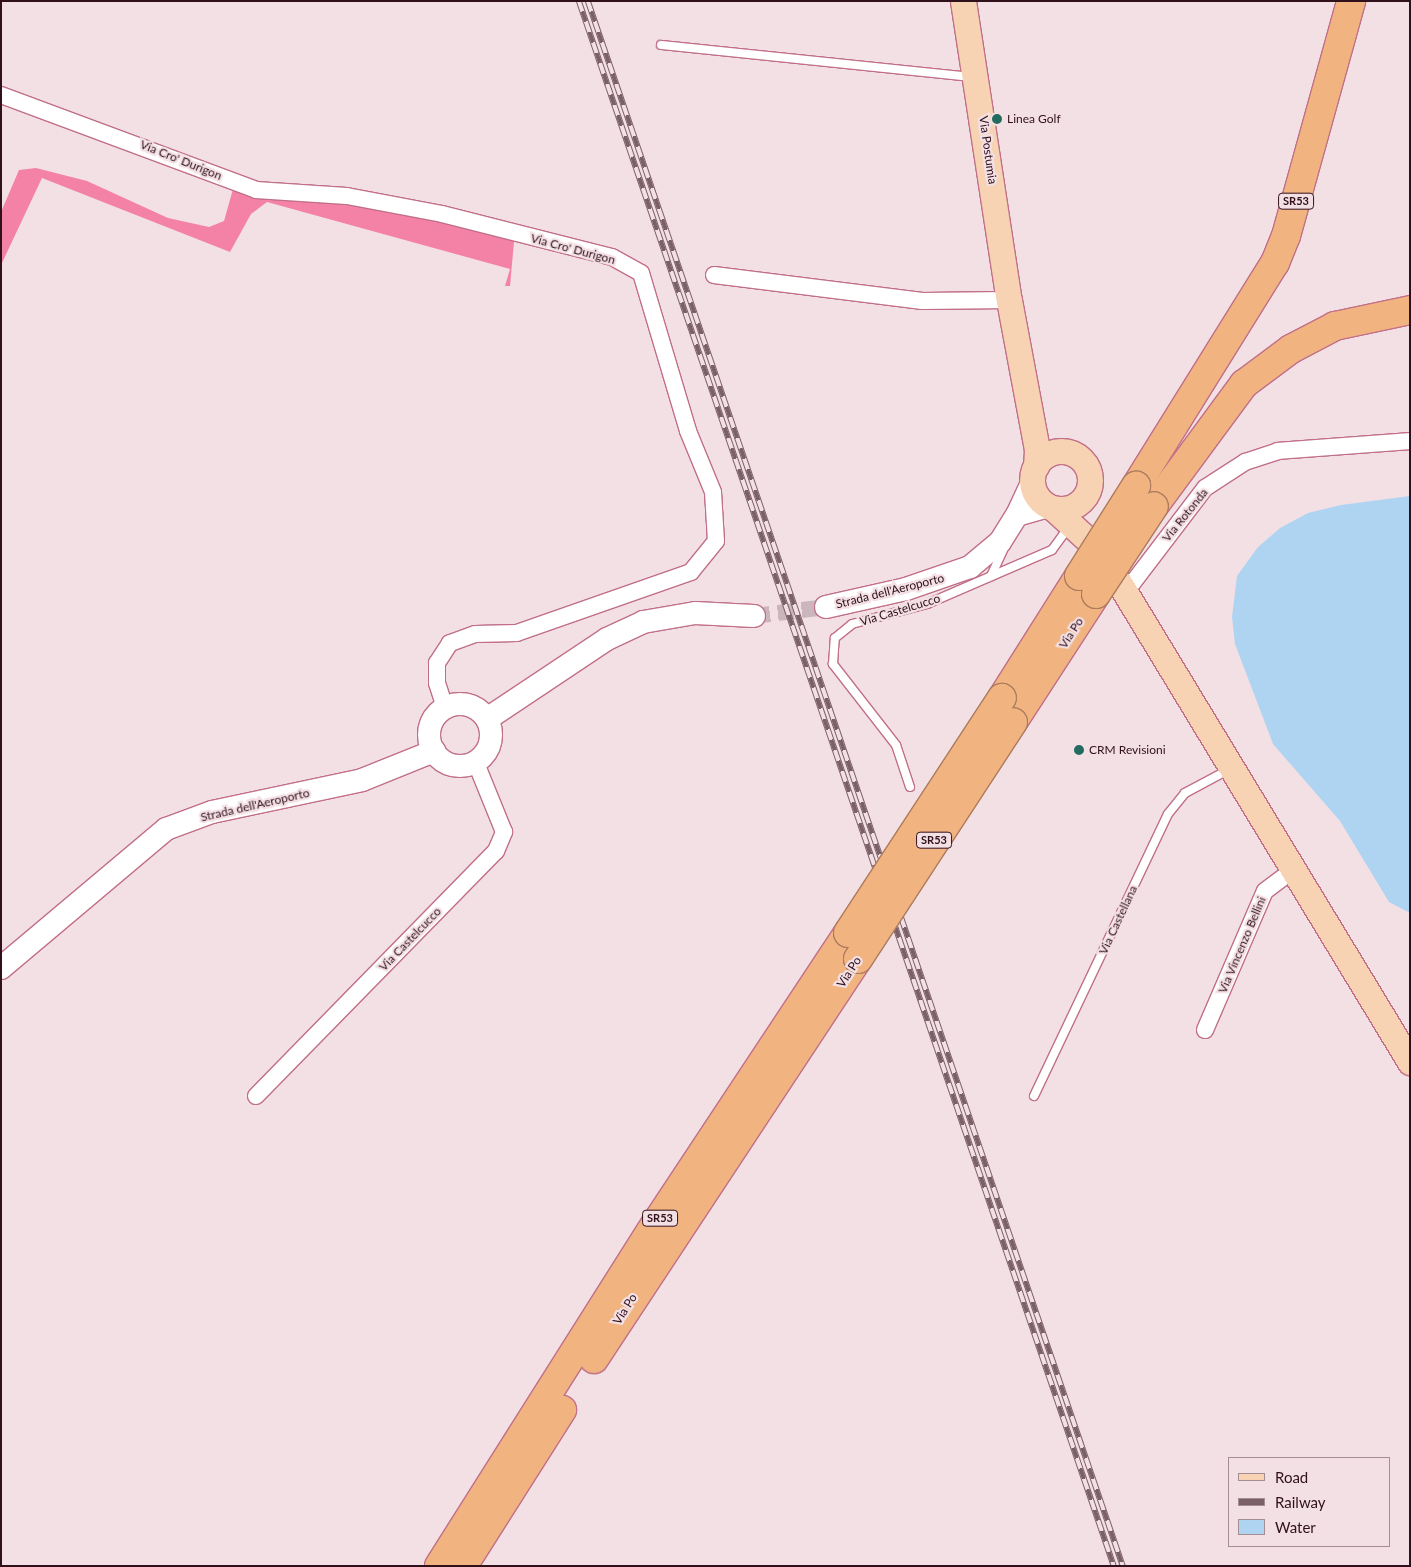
<!DOCTYPE html>
<html>
<head>
<meta charset="utf-8">
<style>
  body { margin:0 }
  #map { position:relative; width:1411px; height:1567px; overflow:hidden; background:#f3e0e5; font-family:Lato,sans-serif }
  div>[style] { position:absolute }
  .forest>* { inset:0; background:#f382a6 }
  .water>* { inset:0; background:#aed4f1 }
  .street-tunnel>* { height:16px; margin-top:-8px; transform-origin:0; background:repeating-linear-gradient(90deg,#ccb6bd 0 16px,transparent 0 24px) }
  .roads { filter:drop-shadow(1px 0 #c16f88) drop-shadow(-1px 0 #c16f88) drop-shadow(0 1px #c16f88) drop-shadow(0 -1px #c16f88) }
  .lane>* { height:8px; margin:-4px; padding:0 4px; transform-origin:4px; border-radius:4px; background:#fff }
  .street>* { height:16px; margin:-8px; padding:0 8px; transform-origin:8px; border-radius:8px; background:#fff }
  .secondary>* { height:22px; margin:-11px; padding:0 11px; transform-origin:11px; border-radius:11px; background:#fff }
  .secondary>.ring { margin:-11px; padding:0; box-sizing:content-box; background:none; border:22px solid #fff; border-radius:50% }
  .primary>* { height:25px; margin:-12.5px; padding:0 12.5px; transform-origin:12.5px; border-radius:12.5px; background:#f7d2b3 }
  .primary>.ring { margin:-12.5px; padding:0; box-sizing:content-box; background:none; border:25px solid #f7d2b3; border-radius:50% }
  .highway>* { height:28px; margin:-14px; padding:0 14px; transform-origin:14px; border-radius:14px; background:#f1b481 }
  .rail>* { height:5.5px; margin-top:-2.75px; transform-origin:0; background:repeating-linear-gradient(90deg,#f3e0e5 0 11px,#7b6068 0 22px); box-sizing:border-box; border-block:1px solid #7b6068 }
  .bridges { filter:drop-shadow(1px 0 #ad7b5d) drop-shadow(-1px 0 #ad7b5d) drop-shadow(0 1px #ad7b5d) drop-shadow(0 -1px #ad7b5d) }
  .highway-bridge>* { height:28px; margin:-14px; padding:0 14px; transform-origin:14px; border-radius:14px; background:#f1b481 }
  .dots>* { width:14px; height:14px; translate:-50% -50%; box-sizing:border-box; border:2px solid #f3e0e5; border-radius:50% }
  span { translate:-50% -50%; white-space:nowrap; text-align:center; line-height:1.15; -webkit-text-stroke:4.5px #f3e0e5; paint-order:stroke }
  .shield-label span { padding:1px 4px; background:#f3e0e5; border:1px solid; border-radius:4px; -webkit-text-stroke-width:0 }
  .shield-label { font-size:11px; color:#30101b; font-weight:700 }
  .poi-label { font-size:12px; color:#30101b }
  .left { translate:0 -50%; text-align:left }
  .street-label { font-size:12px; color:#30101b }
  .frame { position:absolute; inset:0; border:2px solid #30101b; pointer-events:none }
  .legend { position:absolute; left:1228px; top:1457px; width:162px; height:90px; box-sizing:border-box; background:#f3e0e5; border:1px solid #a58d94; margin:0; padding:6px 9px; list-style:none; font-size:15px; color:#30101b }
  .legend li { display:flex; align-items:center; gap:10px; height:25px }
  .legend b { width:25px; border:1px solid #a58d94 }
</style>
</head>
<body>
<div id="map">
  <div class="forest">
    <div style="clip-path:polygon(36px 168px,87px 181px,168px 218px,209px 227px,224px 221px,235px 182px,515px 231px,510px 286px,505px 286px,510px 269px,267px 202px,251px 214px,230px 252px,42px 178px,1px 265px,1px 212px,19px 170px)"></div>
  </div>
  <div class="water">
    <div style="clip-path:polygon(1410px 496px,1410px 913px,1389px 902px,1340px 821px,1273px 744px,1235px 644px,1232px 617px,1237px 576px,1258px 547px,1280px 528px,1308px 513px,1341px 505px)"></div>
  </div>
  <div class="street-tunnel">
    <div style="left:754px;top:616px;width:73px;rotate:-7.1deg"></div>
  </div>
  <div class="roads">
    <div class="lane">
      <div style="left:661px;top:45px;width:313px;rotate:5.9deg"></div>
      <div style="left:991px;top:576px;width:35px;rotate:-65deg"></div>
      <div style="left:910px;top:787px;width:44px;rotate:-108.4deg"></div>
      <div style="left:896px;top:745px;width:103px;rotate:-127.9deg"></div>
      <div style="left:833px;top:664px;width:26px;rotate:-86deg"></div>
      <div style="left:835px;top:638px;width:22px;rotate:-39deg"></div>
      <div style="left:852px;top:624px;width:78px;rotate:-14.9deg"></div>
      <div style="left:927px;top:604px;width:136px;rotate:-23.4deg"></div>
      <div style="left:1052px;top:550px;width:29px;rotate:-54deg"></div>
      <div style="left:1034px;top:1096px;width:312px;rotate:-64.6deg"></div>
      <div style="left:1168px;top:814px;width:27px;rotate:-51deg"></div>
      <div style="left:1185px;top:793px;width:49px;rotate:-28.1deg"></div>
    </div>
    <div class="street">
      <div style="left:1px;top:95px;width:272px;rotate:20.4deg"></div>
      <div style="left:256px;top:190px;width:91px;rotate:3.8deg"></div>
      <div style="left:347px;top:196px;width:97px;rotate:10.7deg"></div>
      <div style="left:442px;top:214px;width:175px;rotate:14.2deg"></div>
      <div style="left:612px;top:257px;width:33px;rotate:29deg"></div>
      <div style="left:641px;top:273px;width:165px;rotate:73.4deg"></div>
      <div style="left:688px;top:431px;width:66px;rotate:67.7deg"></div>
      <div style="left:713px;top:492px;width:49px;rotate:86.5deg"></div>
      <div style="left:716px;top:541px;width:40px;rotate:129deg"></div>
      <div style="left:691px;top:572px;width:184px;rotate:160.7deg"></div>
      <div style="left:517px;top:633px;width:42px;rotate:178.6deg"></div>
      <div style="left:475px;top:634px;width:27px;rotate:160deg"></div>
      <div style="left:450px;top:643px;width:24px;rotate:123deg"></div>
      <div style="left:437px;top:663px;width:20px;rotate:90deg"></div>
      <div style="left:437px;top:683px;width:26px;rotate:72deg"></div>
      <div style="left:714px;top:275px;width:210px;rotate:7.1deg"></div>
      <div style="left:922px;top:301px;width:87px;rotate:-0.7deg"></div>
      <div style="left:1125px;top:593px;width:132px;rotate:-52.7deg"></div>
      <div style="left:1205px;top:488px;width:48px;rotate:-33deg"></div>
      <div style="left:1245px;top:462px;width:35px;rotate:-18deg"></div>
      <div style="left:1278px;top:451px;width:132px;rotate:-4.3deg"></div>
      <div style="left:1205px;top:1030px;width:151px;rotate:-66.7deg"></div>
      <div style="left:1265px;top:891px;width:34px;rotate:-37deg"></div>
      <div style="left:256px;top:1096px;width:343px;rotate:-45.6deg"></div>
      <div style="left:496px;top:851px;width:21px;rotate:-67deg"></div>
      <div style="left:504px;top:832px;width:74px;rotate:-112.1deg"></div>
    </div>
    <div class="secondary">
      <div style="left:1032px;top:483px;width:35px;rotate:115deg"></div>
      <div style="left:1017px;top:515px;width:32px;rotate:-16deg"></div>
      <div style="left:826px;top:607px;width:82px;rotate:-12.7deg"></div>
      <div style="left:906px;top:589px;width:68px;rotate:-19deg"></div>
      <div style="left:970px;top:567px;width:39px;rotate:-40deg"></div>
      <div style="left:1000px;top:542px;width:32px;rotate:-58deg"></div>
      <div class="ring" style="left:429px;top:704px;width:40px;height:40px"></div>
      <div style="left:487px;top:719px;width:144px;rotate:-33.7deg"></div>
      <div style="left:607px;top:639px;width:40px;rotate:-25deg"></div>
      <div style="left:643px;top:622px;width:53px;rotate:-9.8deg"></div>
      <div style="left:695px;top:613px;width:59px;rotate:2.9deg"></div>
      <div style="left:1px;top:968px;width:216px;rotate:-40.1deg"></div>
      <div style="left:166px;top:829px;width:49px;rotate:-20.3deg"></div>
      <div style="left:212px;top:812px;width:153px;rotate:-12deg"></div>
      <div style="left:362px;top:780px;width:78px;rotate:-21.9deg"></div>
    </div>
    <div class="primary">
      <div style="left:963px;top:1px;width:303px;rotate:81.3deg"></div>
      <div style="left:1009px;top:300px;width:152px;rotate:79.4deg"></div>
      <div style="left:1037px;top:449px;width:17px;rotate:93deg"></div>
      <div class="ring" style="left:1032px;top:451px;width:33px;height:33px"></div>
      <div style="left:1054px;top:509px;width:62px;rotate:42.4deg"></div>
      <div style="left:1100px;top:551px;width:598px;rotate:58.76deg"></div>
    </div>
    <div class="highway">
      <div style="left:1136px;top:486px;width:263px;rotate:-58.1deg"></div>
      <div style="left:1275px;top:263px;width:29px;rotate:-68deg"></div>
      <div style="left:1286px;top:236px;width:244px;rotate:-74.5deg"></div>
      <div style="left:1154px;top:506px;width:152px;rotate:-53.6deg"></div>
      <div style="left:1244px;top:384px;width:59px;rotate:-36.7deg"></div>
      <div style="left:1291px;top:349px;width:50px;rotate:-27.6deg"></div>
      <div style="left:1335px;top:326px;width:77px;rotate:-12deg"></div>
      <div style="left:1002px;top:698px;width:144px;rotate:-57.7deg"></div>
      <div style="left:1013px;top:722px;width:153px;rotate:-57deg"></div>
      <div style="left:594px;top:1359px;width:479px;rotate:-56.6deg"></div>
      <div style="left:439px;top:1566px;width:406px;rotate:-57.7deg"></div>
      <div style="left:656px;top:1223px;width:348px;rotate:-56.5deg"></div>
      <div style="left:463px;top:1566px;width:185px;rotate:-57.6deg"></div>
    </div>
  </div>
  <div class="rail">
    <div style="left:579px;top:1px;width:1654px;rotate:71.13deg"></div>
    <div style="left:588px;top:1px;width:1654px;rotate:71.13deg"></div>
  </div>
  <div class="bridges">
    <div class="highway-bridge">
      <div style="left:1079px;top:576px;width:107px;rotate:-57.7deg"></div>
      <div style="left:1096px;top:594px;width:105px;rotate:-56.6deg"></div>
      <div style="left:848px;top:933px;width:281px;rotate:-56.8deg"></div>
      <div style="left:858px;top:959px;width:283px;rotate:-56.8deg"></div>
    </div>
  </div>
  <div class="dots">
    <div style="left:997px;top:119px;background:#236a5f"></div>
    <div style="left:1079px;top:750px;background:#236a5f"></div>
  </div>
  <div class="shield-label">
    <span style="left:1296px;top:201px">SR53</span>
    <span style="left:934px;top:840px">SR53</span>
    <span style="left:660px;top:1218px">SR53</span>
  </div>
  <div class="poi-label">
    <span class="left" style="left:1007px;top:119px">Linea Golf</span>
    <span class="left" style="left:1089px;top:750px">CRM Revisioni</span>
  </div>
  <div class="street-label">
    <span style="left:988px;top:150px;rotate:82deg">Via Postumia</span>
    <span style="left:181px;top:160px;rotate:22deg">Via Cro' Durigon</span>
    <span style="left:573px;top:249px;rotate:15deg">Via Cro' Durigon</span>
    <span style="left:1185px;top:515px;rotate:-51deg">Via Rotonda</span>
    <span style="left:890px;top:591px;rotate:-14deg">Strada dell'Aeroporto</span>
    <span style="left:900px;top:610px;rotate:-17deg">Via Castelcucco</span>
    <span style="left:1071px;top:633px;rotate:-57deg">Via Po</span>
    <span style="left:255px;top:805px;rotate:-13deg">Strada dell'Aeroporto</span>
    <span style="left:1118px;top:920px;rotate:-65deg">Via Castellana</span>
    <span style="left:410px;top:939px;rotate:-46deg">Via Castelcucco</span>
    <span style="left:1242px;top:945px;rotate:-67deg">Via Vincenzo Bellini</span>
    <span style="left:849px;top:972px;rotate:-57deg">Via Po</span>
    <span style="left:625px;top:1309px;rotate:-58deg">Via Po</span>
  </div>
  <div class="frame"></div>
  <ul class="legend">
  <li><b style="height:6px;background:#f7d2b3"></b>Road</li>
  <li><b style="height:6px;background:#7b6068"></b>Railway</li>
  <li><b style="height:14px;background:#aed4f1"></b>Water</li>
  </ul>
</div>
</body>
</html>
